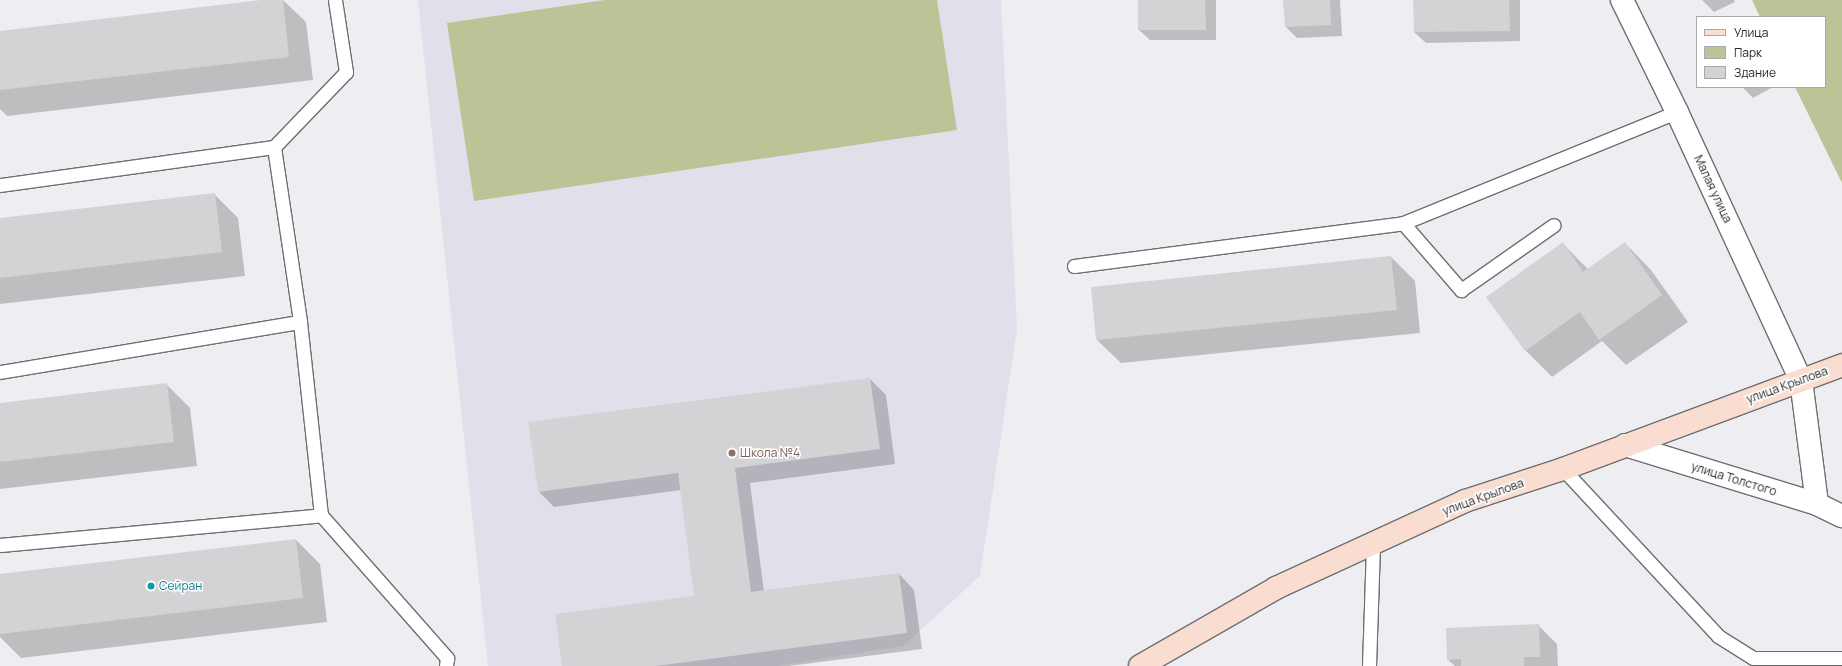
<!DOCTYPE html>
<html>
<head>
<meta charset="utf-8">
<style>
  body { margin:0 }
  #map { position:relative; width:1842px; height:666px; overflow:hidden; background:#eeedf1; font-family:Manrope,sans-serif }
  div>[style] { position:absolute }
  .built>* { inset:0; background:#e1e0ea }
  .green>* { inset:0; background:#bcc396 }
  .shadow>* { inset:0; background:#0003 }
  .building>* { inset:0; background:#d3d3d6 }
  .roads { filter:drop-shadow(1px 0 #6f6f71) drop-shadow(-1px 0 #6f6f71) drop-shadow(0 1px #6f6f71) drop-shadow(0 -1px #6f6f71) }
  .service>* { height:13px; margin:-6.5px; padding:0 6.5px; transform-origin:6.5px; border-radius:6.5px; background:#fff }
  .minor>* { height:22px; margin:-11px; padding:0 11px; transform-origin:11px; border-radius:11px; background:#fff }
  .secondary>* { height:22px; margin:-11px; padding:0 11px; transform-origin:11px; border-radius:11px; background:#f9ddd0 }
  .dots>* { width:11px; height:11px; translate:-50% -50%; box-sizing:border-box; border:2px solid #fff; border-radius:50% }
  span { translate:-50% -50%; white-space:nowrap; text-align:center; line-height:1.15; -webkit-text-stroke:3px #fff; paint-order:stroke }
  .street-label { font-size:12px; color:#2a292b }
  .education-label { font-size:12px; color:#785e54 }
  .left { translate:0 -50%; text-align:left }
  .culture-label { font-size:12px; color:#0d838f }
  .legend { position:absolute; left:1696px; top:16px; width:130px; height:72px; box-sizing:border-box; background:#fff; border:1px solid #aaa9aa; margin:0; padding:5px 7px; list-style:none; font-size:12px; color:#2a292b }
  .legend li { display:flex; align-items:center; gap:8px; height:20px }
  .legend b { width:20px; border:1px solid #aaa9aa }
</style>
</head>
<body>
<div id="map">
  <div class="built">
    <div style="clip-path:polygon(418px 0,1001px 0,1017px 329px,980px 576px,903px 646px,776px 666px,488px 666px)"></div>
  </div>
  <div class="green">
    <div style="clip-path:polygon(605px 0,937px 0,957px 130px,474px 201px,447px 23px)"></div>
    <div style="clip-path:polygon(1752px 0,1842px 0,1842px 183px,1795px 87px,1825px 87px,1825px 17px,1760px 17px)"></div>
  </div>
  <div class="shadow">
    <div style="clip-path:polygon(269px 0,283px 0,306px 22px,313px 80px,7px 116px,0 109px,0 32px)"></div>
    <div style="clip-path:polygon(1139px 0,1216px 0,1216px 40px,1150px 40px,1139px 30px)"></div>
    <div style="clip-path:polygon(1284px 0,1340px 0,1342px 36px,1297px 38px,1286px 27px)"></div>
    <div style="clip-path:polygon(1414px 0,1520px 0,1520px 41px,1426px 43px,1414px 32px)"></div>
    <div style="clip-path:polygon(1702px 0,1734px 0,1735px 2px,1714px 12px)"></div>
    <div style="clip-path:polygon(1742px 87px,1773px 87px,1753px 98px)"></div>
    <div style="clip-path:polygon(214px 194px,238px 218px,245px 276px,0 304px,0 219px)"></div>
    <div style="clip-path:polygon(1625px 243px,1651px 270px,1688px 322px,1626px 365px,1602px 341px,1552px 377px,1526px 351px,1563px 244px,1588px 269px)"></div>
    <div style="clip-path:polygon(1391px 257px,1415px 281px,1420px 333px,1121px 363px,1097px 340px)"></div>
    <div style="clip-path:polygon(870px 379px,886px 395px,895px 464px,750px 483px,764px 592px,899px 574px,914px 590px,922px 649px,789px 666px,563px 666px,695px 596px,681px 490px,554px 507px,538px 491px)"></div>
    <div style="clip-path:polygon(166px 384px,190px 408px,197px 466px,0 489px,0 404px)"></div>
    <div style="clip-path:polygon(296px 540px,320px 564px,327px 622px,21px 658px,0 637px,0 575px)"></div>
    <div style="clip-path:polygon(1538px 625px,1557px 644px,1558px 666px,1455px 666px,1448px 660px)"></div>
  </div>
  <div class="building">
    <div style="clip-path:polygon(261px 0,283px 0,289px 57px,0 90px,0 31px)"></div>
    <div style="clip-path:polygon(1138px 0,1205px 0,1206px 30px,1138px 30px)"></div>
    <div style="clip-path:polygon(1283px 0,1330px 0,1331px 25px,1285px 27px)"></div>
    <div style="clip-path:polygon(1413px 0,1509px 0,1510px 31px,1414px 32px)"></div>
    <div style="clip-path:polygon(215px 193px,222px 252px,0 278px,0 218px)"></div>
    <div style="clip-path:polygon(1563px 242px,1583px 272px,1625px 242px,1662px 295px,1599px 340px,1580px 312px,1525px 351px,1486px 297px)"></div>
    <div style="clip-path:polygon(1391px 256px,1397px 310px,1096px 340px,1091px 287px)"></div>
    <div style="clip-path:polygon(870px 378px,880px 449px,735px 468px,751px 592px,899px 573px,907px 633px,656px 666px,562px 666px,555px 614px,694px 596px,678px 473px,538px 492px,528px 422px)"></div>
    <div style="clip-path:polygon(167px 383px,174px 442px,0 462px,0 403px)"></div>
    <div style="clip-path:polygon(296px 539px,303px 598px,0 634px,0 574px)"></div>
    <div style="clip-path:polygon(1539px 624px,1540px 657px,1524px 657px,1524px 666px,1461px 666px,1461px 659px,1447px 660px,1446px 628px)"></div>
  </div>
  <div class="roads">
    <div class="service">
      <div style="left:335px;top:0;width:73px;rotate:81.3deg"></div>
      <div style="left:346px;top:72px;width:104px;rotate:133.8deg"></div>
      <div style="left:274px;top:147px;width:177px;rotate:81.5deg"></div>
      <div style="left:300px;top:322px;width:194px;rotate:83.8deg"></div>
      <div style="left:321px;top:515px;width:191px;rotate:48.6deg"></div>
      <div style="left:447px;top:658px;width:8px;rotate:97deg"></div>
      <div style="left:0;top:185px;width:277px;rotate:-7.9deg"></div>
      <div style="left:1403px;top:223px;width:89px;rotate:49.1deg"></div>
      <div style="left:1461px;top:290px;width:113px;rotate:-35deg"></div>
      <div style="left:1074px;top:266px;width:332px;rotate:-7.4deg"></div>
      <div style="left:1403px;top:223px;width:296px;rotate:-22.1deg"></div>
      <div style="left:0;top:372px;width:304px;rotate:-9.5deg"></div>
      <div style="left:1563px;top:469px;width:228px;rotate:47.1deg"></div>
      <div style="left:1718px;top:636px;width:41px;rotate:32.2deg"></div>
      <div style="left:1753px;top:658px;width:89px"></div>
      <div style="left:0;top:545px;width:322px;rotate:-5.3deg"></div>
      <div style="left:1369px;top:666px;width:123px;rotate:-88.1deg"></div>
    </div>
    <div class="minor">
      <div style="left:1622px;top:0;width:125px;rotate:63.8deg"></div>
      <div style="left:1677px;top:112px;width:295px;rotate:65.2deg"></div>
      <div style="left:1801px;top:380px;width:125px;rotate:82.6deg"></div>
      <div style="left:1625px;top:445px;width:201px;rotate:17.1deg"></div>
      <div style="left:1817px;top:504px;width:28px;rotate:26deg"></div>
    </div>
    <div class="secondary">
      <div style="left:1140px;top:666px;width:157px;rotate:-29.8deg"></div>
      <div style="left:1276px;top:588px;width:208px;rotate:-24.7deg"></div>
      <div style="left:1465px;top:501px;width:103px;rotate:-18.1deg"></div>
      <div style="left:1563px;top:469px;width:298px;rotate:-20.4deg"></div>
    </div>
  </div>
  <div class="dots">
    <div style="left:732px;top:453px;background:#8d6e63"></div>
    <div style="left:151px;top:586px;background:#0f9aa8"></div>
  </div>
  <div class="street-label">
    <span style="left:1713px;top:189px;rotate:65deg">Малая улица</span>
    <span style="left:1787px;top:385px;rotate:-20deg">улица Крылова</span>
    <span style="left:1734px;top:479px;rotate:17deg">улица Толстого</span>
    <span style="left:1483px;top:497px;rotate:-20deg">улица Крылова</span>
  </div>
  <div class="education-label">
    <span class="left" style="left:740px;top:453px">Школа №4</span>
  </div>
  <div class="culture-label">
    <span class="left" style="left:159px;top:586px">Сейран</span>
  </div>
  <ul class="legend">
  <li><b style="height:5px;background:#f9ddd0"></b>Улица</li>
  <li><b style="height:11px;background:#bcc396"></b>Парк</li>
  <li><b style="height:11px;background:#d3d3d6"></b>Здание</li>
  </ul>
</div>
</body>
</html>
